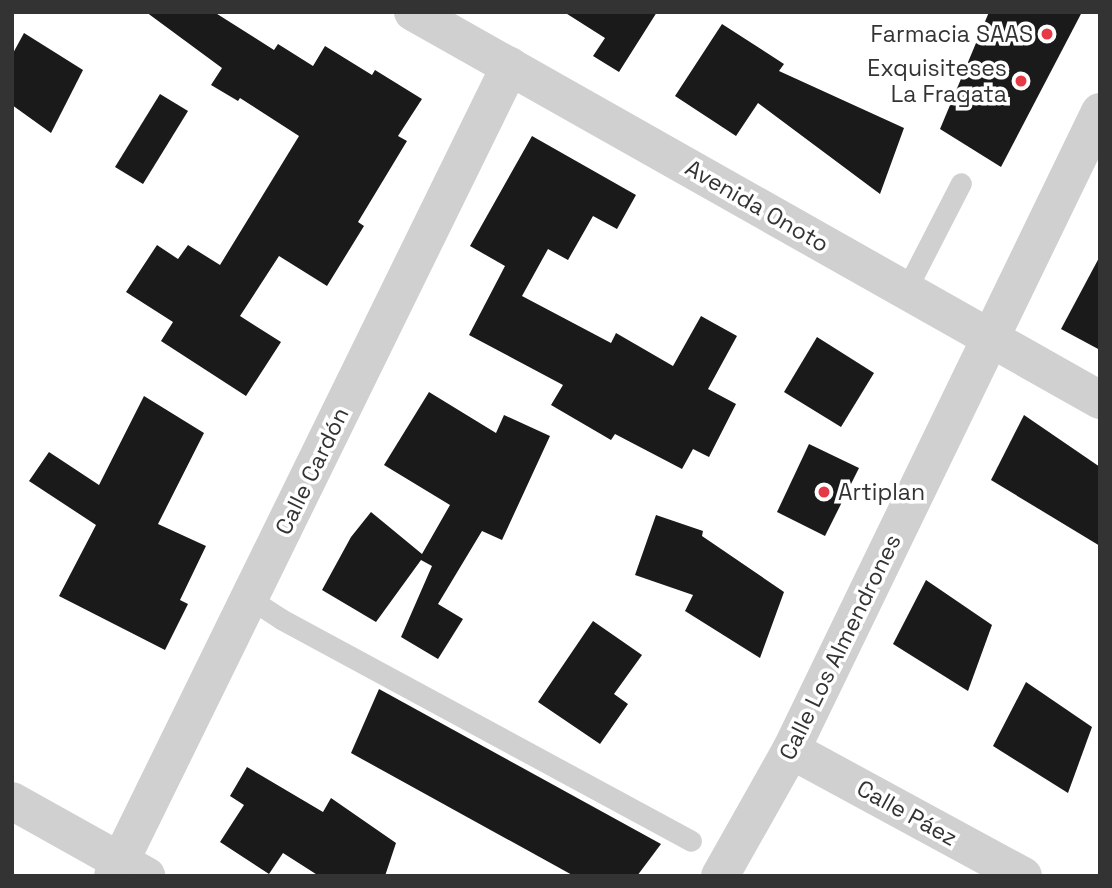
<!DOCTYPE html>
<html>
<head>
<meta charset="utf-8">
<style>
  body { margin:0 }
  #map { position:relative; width:1112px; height:888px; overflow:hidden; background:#fff; font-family:"Space Grotesk",sans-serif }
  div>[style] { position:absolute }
  .building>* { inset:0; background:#1a1a1a }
  .lane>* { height:21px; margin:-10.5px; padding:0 10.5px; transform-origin:10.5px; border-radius:10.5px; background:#d0d0d0 }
  .street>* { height:38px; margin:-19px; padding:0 19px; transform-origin:19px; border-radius:19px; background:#d0d0d0 }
  .dots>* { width:19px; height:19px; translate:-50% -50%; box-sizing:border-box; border:4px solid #fff; border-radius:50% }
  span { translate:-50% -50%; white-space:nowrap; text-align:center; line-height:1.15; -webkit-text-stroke:7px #fff; paint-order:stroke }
  .poi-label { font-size:23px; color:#333 }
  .right { translate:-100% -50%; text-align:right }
  .left { translate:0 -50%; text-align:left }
  .street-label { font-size:23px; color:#333 }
  .frame { position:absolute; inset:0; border:14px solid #333; pointer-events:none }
</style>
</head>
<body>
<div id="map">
  <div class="building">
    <div style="clip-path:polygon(146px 12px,214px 12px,274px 50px,278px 44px,313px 66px,325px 46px,372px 75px,375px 70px,422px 99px,398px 136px,407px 141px,358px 222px,364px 226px,327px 286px,279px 256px,240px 316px,281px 342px,246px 396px,161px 341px,173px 322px,126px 292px,157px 245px,178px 259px,188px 245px,220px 265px,299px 136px,240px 98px,238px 101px,211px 85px,222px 68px)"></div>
    <div style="clip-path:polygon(564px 12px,657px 12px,619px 72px,593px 56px,605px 38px)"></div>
    <div style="clip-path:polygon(989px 12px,1082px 12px,1001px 167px,940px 129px)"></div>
    <div style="clip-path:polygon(722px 24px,784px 64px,779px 71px,904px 128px,880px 194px,758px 103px,736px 136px,675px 96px)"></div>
    <div style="clip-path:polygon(24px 33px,83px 70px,51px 133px,12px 105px,12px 55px)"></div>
    <div style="clip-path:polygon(160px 94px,188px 111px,143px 184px,115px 167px)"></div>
    <div style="clip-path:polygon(532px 136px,636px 195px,617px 229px,593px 216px,568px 260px,548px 249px,522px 296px,611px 343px,616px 333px,673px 366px,701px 316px,737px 336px,708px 389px,736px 404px,709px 457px,693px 449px,682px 469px,615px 434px,611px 440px,551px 405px,563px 385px,469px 335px,505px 266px,470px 246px)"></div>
    <div style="clip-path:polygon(1100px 256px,1100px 350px,1061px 329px)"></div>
    <div style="clip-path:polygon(817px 337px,874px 373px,841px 427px,784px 392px)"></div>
    <div style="clip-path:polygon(429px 392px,496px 433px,504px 415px,550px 436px,502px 540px,482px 531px,438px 604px,463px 619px,438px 659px,401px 637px,432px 566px,421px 560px,376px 622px,322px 590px,351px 537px,371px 512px,422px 554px,450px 505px,384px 465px)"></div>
    <div style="clip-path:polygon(144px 396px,204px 433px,158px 524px,206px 546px,180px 600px,188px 604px,165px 650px,59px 596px,96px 525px,29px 481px,49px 452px,99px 485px)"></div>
    <div style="clip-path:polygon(1024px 415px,1100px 467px,1100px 546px,991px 480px)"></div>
    <div style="clip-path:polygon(809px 444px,859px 468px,825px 536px,777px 512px)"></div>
    <div style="clip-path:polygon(656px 515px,703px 531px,702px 536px,784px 592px,760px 658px,685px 611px,693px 595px,635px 575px)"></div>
    <div style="clip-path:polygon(926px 580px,992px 625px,968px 691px,893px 644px)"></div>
    <div style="clip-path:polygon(593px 621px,642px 655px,614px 694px,628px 704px,600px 744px,538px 702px)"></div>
    <div style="clip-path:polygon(1026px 682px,1092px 727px,1068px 793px,993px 746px)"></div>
    <div style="clip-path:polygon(379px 689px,661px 844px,637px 876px,574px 876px,351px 753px)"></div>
    <div style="clip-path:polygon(247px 767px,323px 812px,331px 798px,396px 843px,385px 876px,319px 876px,283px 853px,269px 874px,220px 842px,244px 805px,230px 796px)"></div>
  </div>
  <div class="lane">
    <div style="left:906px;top:290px;width:120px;rotate:-62.8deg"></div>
    <div style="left:249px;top:598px;width:38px;rotate:33deg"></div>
    <div style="left:281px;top:619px;width:466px;rotate:28.4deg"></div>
  </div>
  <div class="street">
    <div style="left:413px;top:12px;width:789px;rotate:29.46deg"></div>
    <div style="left:791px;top:750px;width:264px;rotate:28.5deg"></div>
    <div style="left:12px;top:801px;width:154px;rotate:29.2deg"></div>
    <div style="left:113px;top:876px;width:902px;rotate:-63.89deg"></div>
    <div style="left:720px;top:876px;width:145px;rotate:-60.6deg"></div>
    <div style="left:791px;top:750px;width:709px;rotate:-64.16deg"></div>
  </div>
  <div class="dots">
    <div style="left:1047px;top:34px;background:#e63946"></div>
    <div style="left:1021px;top:81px;background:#e63946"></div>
    <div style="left:824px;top:492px;background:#e63946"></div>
  </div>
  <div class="poi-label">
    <span class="right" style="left:1033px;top:34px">Farmacia SAAS</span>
    <span class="right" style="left:1007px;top:81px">Exquisiteses<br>La Fragata</span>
    <span class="left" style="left:838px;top:492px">Artiplan</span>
  </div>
  <div class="street-label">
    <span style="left:757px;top:206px;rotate:30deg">Avenida Onoto</span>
    <span style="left:312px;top:471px;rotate:-64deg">Calle Cardón</span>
    <span style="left:840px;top:647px;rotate:-64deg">Calle Los Almendrones</span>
    <span style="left:907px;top:813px;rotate:29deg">Calle Páez</span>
  </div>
  <div class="frame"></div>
</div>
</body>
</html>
